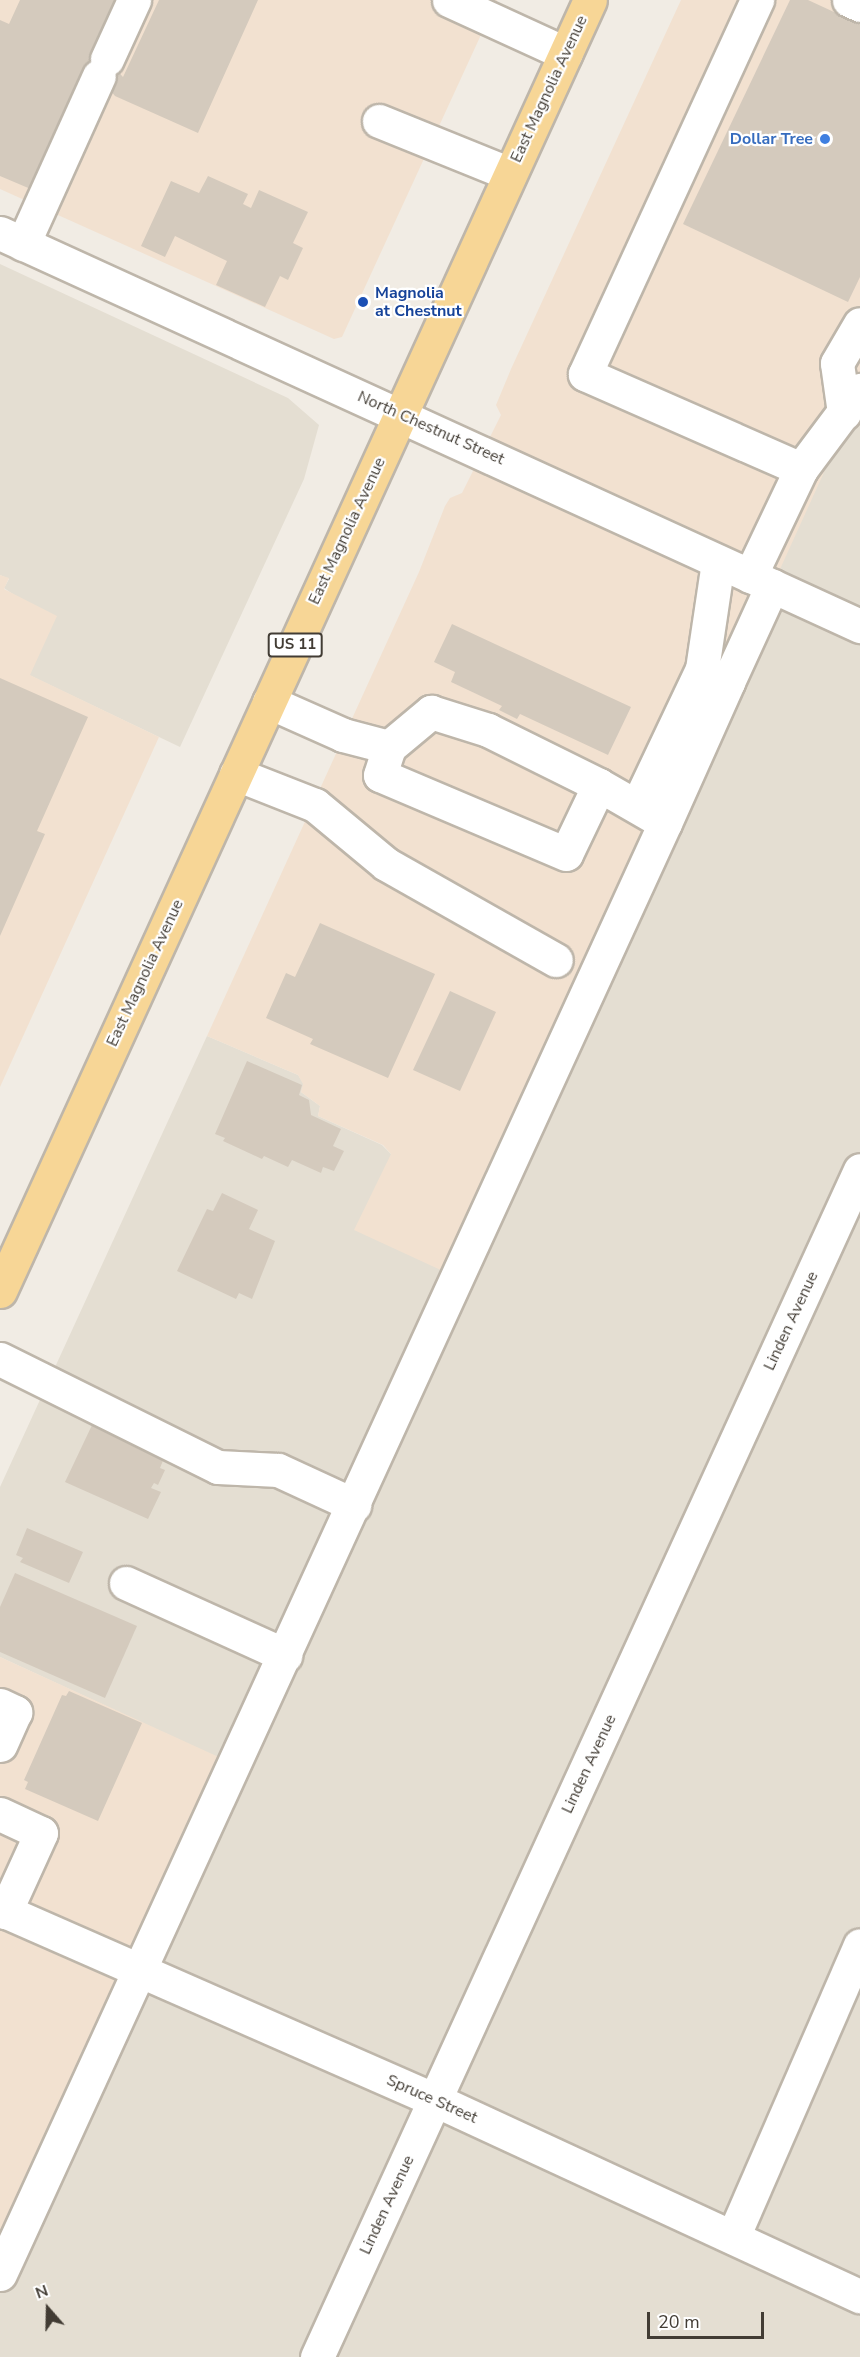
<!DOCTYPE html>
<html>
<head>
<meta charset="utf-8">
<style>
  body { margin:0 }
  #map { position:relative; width:860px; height:2357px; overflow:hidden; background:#f1ece4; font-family:"Nunito Sans",sans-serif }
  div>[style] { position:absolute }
  .residential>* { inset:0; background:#e4ded2 }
  .commercial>* { inset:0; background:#f2e1d0 }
  .building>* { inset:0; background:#d4cabd }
  .roads { filter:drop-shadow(2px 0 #beb6aa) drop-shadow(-2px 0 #beb6aa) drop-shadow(0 2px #beb6aa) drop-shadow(0 -2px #beb6aa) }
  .minor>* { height:33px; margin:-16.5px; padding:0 16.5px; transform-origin:16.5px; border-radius:16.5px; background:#fff }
  .major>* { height:33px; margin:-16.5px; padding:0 16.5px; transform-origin:16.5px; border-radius:16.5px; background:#f7d696 }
  .dots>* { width:16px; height:16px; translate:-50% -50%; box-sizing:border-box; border:3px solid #fff; border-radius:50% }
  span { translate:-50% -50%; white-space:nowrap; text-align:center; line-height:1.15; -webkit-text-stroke:4.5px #fff; paint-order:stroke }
  .shield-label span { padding:2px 4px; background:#fff; border:2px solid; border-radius:4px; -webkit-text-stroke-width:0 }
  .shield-label { font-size:15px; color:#423c34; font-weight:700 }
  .street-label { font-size:16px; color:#423c34 }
  .shop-label { font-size:16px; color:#366cbe; font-weight:700 }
  .right { translate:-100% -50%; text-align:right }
  .transit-label { font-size:16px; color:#164399; font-weight:700 }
  .left { translate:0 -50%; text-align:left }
  .north { position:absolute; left:18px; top:2279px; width:60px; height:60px; -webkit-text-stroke:4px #fff; paint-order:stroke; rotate:340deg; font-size:16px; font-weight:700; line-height:24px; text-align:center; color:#423c34 }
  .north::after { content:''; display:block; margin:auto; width:21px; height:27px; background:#423c34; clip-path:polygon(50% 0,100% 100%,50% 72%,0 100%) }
  .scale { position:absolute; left:647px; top:2312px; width:117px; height:27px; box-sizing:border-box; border:3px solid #423c34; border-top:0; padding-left:8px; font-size:18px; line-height:21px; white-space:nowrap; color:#423c34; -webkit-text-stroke:4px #fff; paint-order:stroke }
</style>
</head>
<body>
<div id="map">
  <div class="residential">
    <div style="clip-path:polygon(0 264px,288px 398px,319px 425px,304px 479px,180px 747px,29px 675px,14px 595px,4px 588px,9px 579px,0 575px)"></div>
    <div style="clip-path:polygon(860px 393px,860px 2357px,0 2357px,0 2284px,234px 1765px,0 1657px,0 1487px,207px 1036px,298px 1075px,304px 1084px,301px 1092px,320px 1106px,318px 1116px,382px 1145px,391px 1154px,754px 624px)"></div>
  </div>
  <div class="commercial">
    <div style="clip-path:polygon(0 0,497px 0,342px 337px,334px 339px,0 189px)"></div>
    <div style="clip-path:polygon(681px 0,860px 0,860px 393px,458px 1278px,354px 1230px,391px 1154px,383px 1145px,318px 1116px,320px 1106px,301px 1092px,303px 1084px,298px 1075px,207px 1036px,419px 572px,445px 506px,450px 498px,462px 493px,501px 415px,496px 405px,511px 369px)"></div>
    <div style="clip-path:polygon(0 575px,9px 578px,4px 589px,57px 616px,30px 675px,159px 737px,0 1087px)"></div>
    <div style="clip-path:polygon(0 1657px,234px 1764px,0 2284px)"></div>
  </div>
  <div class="building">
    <div style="clip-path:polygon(20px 0,118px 0,96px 48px,123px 77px,159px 0,258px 0,198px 133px,115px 96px,89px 64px,33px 190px,0 176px,0 20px,9px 24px)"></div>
    <div style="clip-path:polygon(790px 0,808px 0,860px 24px,860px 277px,848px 302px,683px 224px)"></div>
    <div style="clip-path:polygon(208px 176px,248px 194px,243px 204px,251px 208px,259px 190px,308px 212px,293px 243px,303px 248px,288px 280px,280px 276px,265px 307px,216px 285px,227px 261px,175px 236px,165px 257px,141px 246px,171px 181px,199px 193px)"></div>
    <div style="clip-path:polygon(452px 624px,631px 707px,608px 755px,520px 714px,517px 719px,499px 710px,502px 706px,451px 682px,455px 672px,434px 662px)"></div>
    <div style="clip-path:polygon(0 678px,88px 717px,37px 831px,45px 834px,0 936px)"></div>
    <div style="clip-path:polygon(320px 923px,435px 974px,388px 1078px,310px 1044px,313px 1039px,266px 1018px,286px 973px,295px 977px)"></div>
    <div style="clip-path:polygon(450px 991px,496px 1012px,460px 1091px,413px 1070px)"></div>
    <div style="clip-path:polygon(247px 1061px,302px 1085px,299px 1095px,309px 1100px,311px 1115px,341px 1129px,333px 1146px,344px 1151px,334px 1171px,323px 1167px,321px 1173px,292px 1160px,288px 1167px,264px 1156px,262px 1159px,223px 1141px,225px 1138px,215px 1134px)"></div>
    <div style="clip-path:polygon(222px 1193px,258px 1210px,249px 1229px,275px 1241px,252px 1299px,239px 1293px,236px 1299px,177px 1271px,207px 1209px,213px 1211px)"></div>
    <div style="clip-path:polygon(93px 1423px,164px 1458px,160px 1468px,165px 1470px,158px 1485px,154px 1483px,151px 1488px,161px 1492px,148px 1519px,65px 1482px)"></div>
    <div style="clip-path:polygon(27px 1528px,83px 1552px,69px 1583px,20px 1562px,23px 1558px,16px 1555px)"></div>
    <div style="clip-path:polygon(15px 1573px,137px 1626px,105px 1698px,0 1652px,0 1607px)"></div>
    <div style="clip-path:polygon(69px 1691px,142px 1723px,98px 1821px,25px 1789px,28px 1782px,24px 1780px,62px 1695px,66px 1696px)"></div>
  </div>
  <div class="roads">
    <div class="minor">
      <div style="left:449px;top:0;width:128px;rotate:24.6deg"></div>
      <div style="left:849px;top:0;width:12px;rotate:24deg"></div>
      <div style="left:107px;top:59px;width:65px;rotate:-65.4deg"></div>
      <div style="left:379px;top:121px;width:141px;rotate:22deg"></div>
      <div style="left:0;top:233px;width:946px;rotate:24.56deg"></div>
      <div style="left:23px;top:244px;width:184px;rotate:-65.7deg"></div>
      <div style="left:844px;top:413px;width:50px;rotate:-98deg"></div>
      <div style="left:837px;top:363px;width:45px;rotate:-59.5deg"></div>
      <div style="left:801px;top:469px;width:99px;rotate:-53.2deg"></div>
      <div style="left:750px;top:576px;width:119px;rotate:-64.5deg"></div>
      <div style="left:801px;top:469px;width:236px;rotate:-156.3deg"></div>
      <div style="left:585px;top:374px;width:412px;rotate:-65.3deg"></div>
      <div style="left:709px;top:673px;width:21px;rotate:25deg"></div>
      <div style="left:728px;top:682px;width:106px;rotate:-65.4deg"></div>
      <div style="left:269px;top:702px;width:81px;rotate:24deg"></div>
      <div style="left:343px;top:735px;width:48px;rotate:14.6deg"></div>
      <div style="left:236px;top:774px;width:85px;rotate:21.4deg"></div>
      <div style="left:315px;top:805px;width:92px;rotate:39.7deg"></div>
      <div style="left:386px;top:864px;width:195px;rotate:29.5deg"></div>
      <div style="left:599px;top:785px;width:76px;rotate:115.6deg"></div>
      <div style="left:566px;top:854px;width:202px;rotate:-157deg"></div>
      <div style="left:380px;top:775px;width:29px;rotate:-72deg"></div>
      <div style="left:389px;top:747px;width:55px;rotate:-39.8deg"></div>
      <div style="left:431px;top:712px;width:60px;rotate:17.5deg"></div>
      <div style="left:488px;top:730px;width:124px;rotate:26.4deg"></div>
      <div style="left:599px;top:785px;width:76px;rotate:29.9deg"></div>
      <div style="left:665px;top:823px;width:154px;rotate:-65.9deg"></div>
      <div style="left:637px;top:806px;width:152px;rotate:-64.6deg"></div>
      <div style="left:702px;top:669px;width:108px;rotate:-81.5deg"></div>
      <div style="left:0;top:1359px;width:243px;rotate:26.4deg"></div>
      <div style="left:218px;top:1467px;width:60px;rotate:2.9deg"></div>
      <div style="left:278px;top:1470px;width:84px;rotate:24.7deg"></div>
      <div style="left:126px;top:1583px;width:175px;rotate:24.4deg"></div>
      <div style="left:0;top:1705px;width:17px;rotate:25deg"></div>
      <div style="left:15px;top:1712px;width:36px;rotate:114deg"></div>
      <div style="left:0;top:1814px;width:45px;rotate:24.9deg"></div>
      <div style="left:41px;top:1833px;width:87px;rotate:114.5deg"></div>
      <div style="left:0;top:1909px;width:475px;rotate:23.7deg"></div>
      <div style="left:435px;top:2100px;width:468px;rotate:24.8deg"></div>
      <div style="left:733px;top:2237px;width:318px;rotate:-66.5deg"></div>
      <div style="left:0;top:2274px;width:1596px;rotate:-65.38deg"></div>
      <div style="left:317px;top:2357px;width:1305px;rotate:-65.42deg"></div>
    </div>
    <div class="major">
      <div style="left:0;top:1291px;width:1419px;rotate:-65.44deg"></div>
    </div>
  </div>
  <div class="dots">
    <div style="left:825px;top:139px;background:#3f7fe0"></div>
    <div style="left:363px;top:302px;background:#1a4fb4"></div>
  </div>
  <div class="shield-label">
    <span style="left:295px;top:645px">US 11</span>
  </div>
  <div class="street-label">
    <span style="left:549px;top:89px;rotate:-65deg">East Magnolia Avenue</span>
    <span style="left:431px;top:428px;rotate:24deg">North Chestnut Street</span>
    <span style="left:347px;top:531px;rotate:-65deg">East Magnolia Avenue</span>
    <span style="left:145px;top:973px;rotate:-65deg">East Magnolia Avenue</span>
    <span style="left:791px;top:1321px;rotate:-65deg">Linden Avenue</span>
    <span style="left:589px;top:1764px;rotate:-65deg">Linden Avenue</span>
    <span style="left:432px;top:2099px;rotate:24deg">Spruce Street</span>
    <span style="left:387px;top:2205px;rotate:-65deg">Linden Avenue</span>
  </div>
  <div class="shop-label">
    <span class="right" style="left:813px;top:139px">Dollar Tree</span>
  </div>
  <div class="transit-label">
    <span class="left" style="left:375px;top:302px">Magnolia<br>at Chestnut</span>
  </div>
  <div class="north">N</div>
  <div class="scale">20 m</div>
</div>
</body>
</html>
